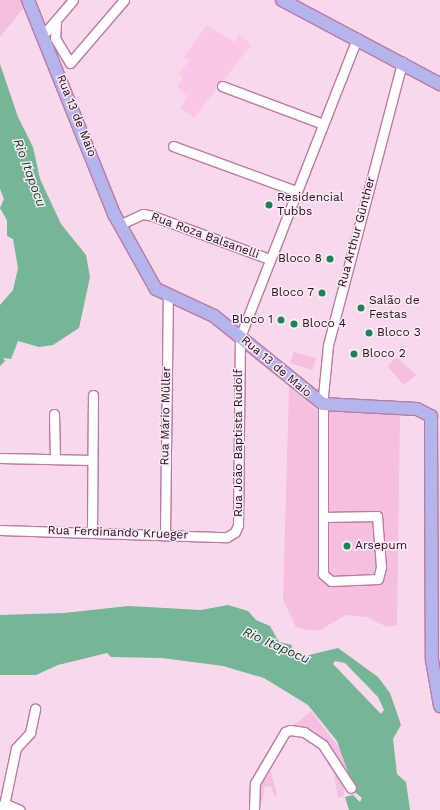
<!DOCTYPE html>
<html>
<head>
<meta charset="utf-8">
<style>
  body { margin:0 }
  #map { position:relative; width:440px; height:810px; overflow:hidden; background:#f8d8eb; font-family:"Work Sans",sans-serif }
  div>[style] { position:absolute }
  .built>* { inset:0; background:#fac8e6 }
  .green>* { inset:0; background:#f5c0e0 }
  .water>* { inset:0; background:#74b695 }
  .roads { filter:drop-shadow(1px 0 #be78a4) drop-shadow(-1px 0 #be78a4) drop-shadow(0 1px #be78a4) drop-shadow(0 -1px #be78a4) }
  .minor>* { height:9px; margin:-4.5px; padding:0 4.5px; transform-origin:4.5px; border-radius:4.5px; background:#fff }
  .major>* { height:12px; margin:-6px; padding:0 6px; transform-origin:6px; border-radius:6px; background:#b5b5ed }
  .dots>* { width:11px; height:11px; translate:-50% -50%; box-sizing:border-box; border:2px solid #fbebf4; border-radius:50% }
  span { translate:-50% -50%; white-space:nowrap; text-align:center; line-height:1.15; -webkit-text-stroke:3px #fbebf4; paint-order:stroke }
  .street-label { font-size:12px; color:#270d1e }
  .poi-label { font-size:12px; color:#270d1e }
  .left { translate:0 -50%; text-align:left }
  .right { translate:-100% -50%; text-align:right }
  .water-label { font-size:13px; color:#08402a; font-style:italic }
</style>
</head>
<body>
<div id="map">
  <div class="built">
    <div style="clip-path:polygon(207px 25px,234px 42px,239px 34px,251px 45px,194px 118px,181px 108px,187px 96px,177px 87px,183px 77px,179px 73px,189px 61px,184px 57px)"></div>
  </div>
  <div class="green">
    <div style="clip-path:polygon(0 0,30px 0,0 37px)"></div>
    <div style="clip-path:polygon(294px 352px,316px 358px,313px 370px,290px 363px)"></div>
    <div style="clip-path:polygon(397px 357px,416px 375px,404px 385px,387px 366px)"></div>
    <div style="clip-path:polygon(289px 386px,318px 411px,400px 415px,397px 625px,387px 627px,367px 617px,346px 615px,320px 630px,307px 630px,296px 627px,283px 600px)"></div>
    <div style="clip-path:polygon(311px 711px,342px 751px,349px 779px,335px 756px,290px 728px)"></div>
    <div style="clip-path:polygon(333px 766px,344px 782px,344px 796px,338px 798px)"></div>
    <div style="clip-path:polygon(271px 771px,277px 795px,274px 796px,271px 786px,264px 787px,263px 801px,258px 802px,258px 786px)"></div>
  </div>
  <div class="water">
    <div style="clip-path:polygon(0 64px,18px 117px,33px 147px,40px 179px,61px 224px,86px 255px,90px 277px,79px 328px,53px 345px,39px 347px,18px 341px,11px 359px,3px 358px,5px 361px,0 366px,0 305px,13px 290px,18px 268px,13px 239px,7px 236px,7px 220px,0 208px,4px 199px,0 189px)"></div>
    <div style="clip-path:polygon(evenodd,228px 605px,248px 611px,256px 620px,270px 626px,279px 642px,292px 645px,291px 652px,297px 658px,338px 648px,378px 677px,390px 693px,401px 725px,393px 739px,397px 774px,406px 782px,410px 810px,349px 810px,345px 797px,353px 795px,360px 802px,362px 798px,355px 792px,337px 741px,308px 705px,264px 678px,223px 666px,162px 658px,111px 657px,107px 653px,58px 665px,36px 675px,0 675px,0 615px,64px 613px,128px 606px,201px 610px,228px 605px,335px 661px,345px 663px,378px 697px,384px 710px,381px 714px,333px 664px,335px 661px)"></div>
  </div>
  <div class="roads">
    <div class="minor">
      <div style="left:56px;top:21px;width:17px;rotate:93deg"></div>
      <div style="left:55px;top:38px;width:29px;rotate:59deg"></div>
      <div style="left:70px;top:63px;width:83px;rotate:-49.4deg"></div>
      <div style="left:43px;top:35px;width:46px;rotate:-49.4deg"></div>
      <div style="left:222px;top:86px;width:108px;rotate:20.6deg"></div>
      <div style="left:173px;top:146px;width:131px;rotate:20.1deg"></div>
      <div style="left:119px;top:225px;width:26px;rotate:-25deg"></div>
      <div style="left:143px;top:214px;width:10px;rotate:11deg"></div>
      <div style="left:153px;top:216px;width:124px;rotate:20.3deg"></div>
      <div style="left:54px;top:414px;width:45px;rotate:88.7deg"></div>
      <div style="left:0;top:458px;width:92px;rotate:1.2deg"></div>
      <div style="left:323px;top:517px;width:54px;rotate:-1.1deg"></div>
      <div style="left:377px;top:516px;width:51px;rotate:85.5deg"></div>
      <div style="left:381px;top:567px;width:12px;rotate:104deg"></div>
      <div style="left:378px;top:579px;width:47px;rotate:177.6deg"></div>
      <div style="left:331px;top:581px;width:11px;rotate:-139deg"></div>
      <div style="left:323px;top:574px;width:178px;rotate:-90deg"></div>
      <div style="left:323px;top:396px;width:51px;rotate:-84.4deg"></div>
      <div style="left:328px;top:345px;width:293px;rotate:-75.3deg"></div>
      <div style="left:0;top:530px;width:227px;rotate:1.8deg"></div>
      <div style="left:227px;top:537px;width:9px;rotate:-32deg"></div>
      <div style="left:235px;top:532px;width:8px;rotate:-67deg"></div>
      <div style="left:238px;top:525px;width:188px;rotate:-89.4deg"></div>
      <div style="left:240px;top:337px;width:321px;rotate:-68.6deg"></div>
      <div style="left:92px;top:533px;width:138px;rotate:-89.6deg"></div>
      <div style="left:165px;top:535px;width:237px;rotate:-89.3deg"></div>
      <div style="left:4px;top:803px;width:17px;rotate:24deg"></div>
      <div style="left:3px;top:810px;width:63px;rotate:-78.2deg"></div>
      <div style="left:16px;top:748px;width:21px;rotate:-47deg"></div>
      <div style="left:30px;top:733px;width:25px;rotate:-78deg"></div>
      <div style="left:254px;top:810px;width:27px;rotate:-88deg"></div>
      <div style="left:255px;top:783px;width:59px;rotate:-59.5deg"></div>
      <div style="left:285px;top:732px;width:5px;rotate:-22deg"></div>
      <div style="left:290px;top:730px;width:14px;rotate:8deg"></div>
      <div style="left:304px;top:732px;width:23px;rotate:34deg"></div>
      <div style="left:323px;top:745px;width:51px;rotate:56.9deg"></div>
    </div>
    <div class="major">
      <div style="left:28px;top:0;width:231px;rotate:68.1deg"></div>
      <div style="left:114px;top:214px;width:86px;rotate:60.8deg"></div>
      <div style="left:156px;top:289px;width:64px;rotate:25deg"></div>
      <div style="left:214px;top:316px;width:140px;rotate:38.9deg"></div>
      <div style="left:323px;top:404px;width:94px;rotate:3deg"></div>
      <div style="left:417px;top:409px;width:16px;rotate:27deg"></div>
      <div style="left:431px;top:416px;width:244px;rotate:89.8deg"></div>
      <div style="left:432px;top:660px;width:47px;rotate:80.1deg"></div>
      <div style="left:282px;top:0;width:179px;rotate:28deg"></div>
    </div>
  </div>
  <div class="dots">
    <div style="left:269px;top:205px;background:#1d815a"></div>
    <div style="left:330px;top:259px;background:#1d815a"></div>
    <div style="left:322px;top:293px;background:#1d815a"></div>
    <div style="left:361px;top:308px;background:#1d815a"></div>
    <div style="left:281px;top:320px;background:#1d815a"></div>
    <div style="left:294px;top:324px;background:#1d815a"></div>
    <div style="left:369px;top:333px;background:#1d815a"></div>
    <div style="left:354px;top:354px;background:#1d815a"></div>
    <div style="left:347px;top:546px;background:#1d815a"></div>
  </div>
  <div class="street-label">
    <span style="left:76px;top:116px;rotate:68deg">Rua 13 de Maio</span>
    <span style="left:357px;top:232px;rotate:-75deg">Rua Arthur Günther</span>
    <span style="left:205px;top:236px;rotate:20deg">Rua Roza Balsanelli</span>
    <span style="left:276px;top:367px;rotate:40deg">Rua 13 de Maio</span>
    <span style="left:166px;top:416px;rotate:-89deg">Rua Mário Müller</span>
    <span style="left:239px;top:443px;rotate:-90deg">Rua João Baptista Rudolf</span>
    <span style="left:118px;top:533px;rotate:2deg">Rua Ferdinando Krueger</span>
  </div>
  <div class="poi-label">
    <span class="left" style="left:277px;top:205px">Residencial<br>Tubbs</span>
    <span class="right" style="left:322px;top:259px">Bloco 8</span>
    <span class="right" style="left:314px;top:293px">Bloco 7</span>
    <span class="left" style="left:369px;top:308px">Salão de<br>Festas</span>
    <span class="right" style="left:273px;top:320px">Bloco 1</span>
    <span class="left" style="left:302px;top:324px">Bloco 4</span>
    <span class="left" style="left:377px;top:333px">Bloco 3</span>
    <span class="left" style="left:362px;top:354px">Bloco 2</span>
    <span class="left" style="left:355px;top:546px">Arsepum</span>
  </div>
  <div class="water-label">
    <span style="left:29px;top:173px;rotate:70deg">Rio Itapocu</span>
    <span style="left:276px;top:646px;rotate:24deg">Rio Itapocu</span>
  </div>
</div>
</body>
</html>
